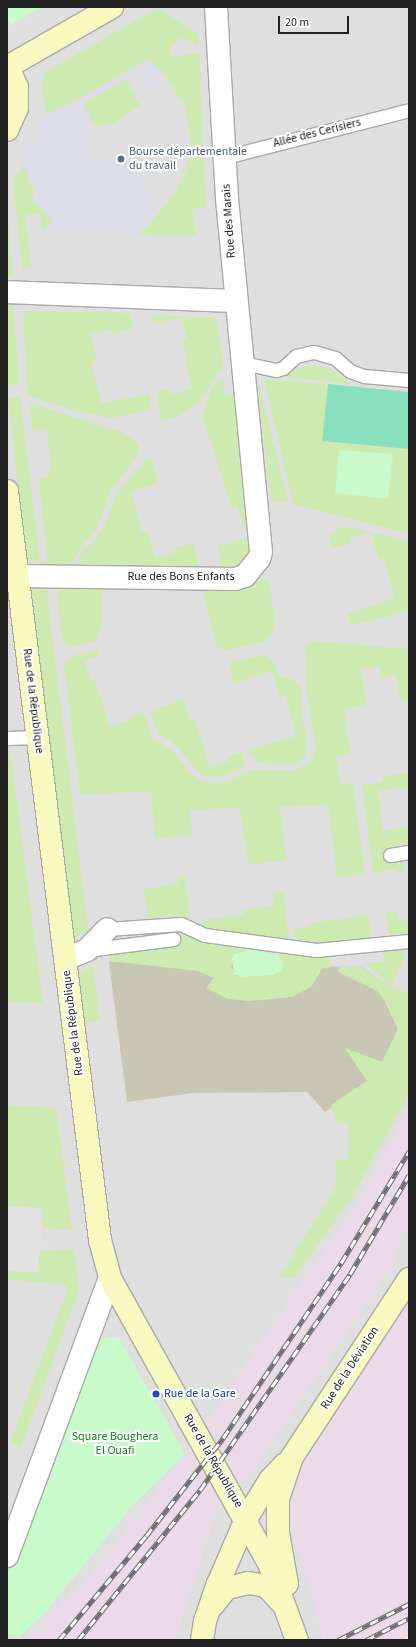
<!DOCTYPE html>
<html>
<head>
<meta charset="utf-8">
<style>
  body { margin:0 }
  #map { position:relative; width:416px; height:1647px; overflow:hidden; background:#f2efe9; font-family:"Source Sans 3",sans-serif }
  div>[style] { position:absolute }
  .residential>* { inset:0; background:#e0dfdf }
  .industrial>* { inset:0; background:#ebdbe8 }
  .construction>* { inset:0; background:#c7c7b4 }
  .grass>* { inset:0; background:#cdebb0 }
  .park>* { inset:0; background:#c8facc }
  .pitch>* { inset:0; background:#88e0be }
  .parking>* { inset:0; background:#e2e2e2 }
  .plaza>* { inset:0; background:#dddde8 }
  .roads { filter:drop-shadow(1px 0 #a9a9a9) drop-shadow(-1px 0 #a9a9a9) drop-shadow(0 1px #a9a9a9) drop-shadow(0 -1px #a9a9a9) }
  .lane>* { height:13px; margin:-6.5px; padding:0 6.5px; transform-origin:6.5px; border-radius:6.5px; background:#fff }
  .street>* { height:22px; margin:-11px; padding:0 11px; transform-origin:11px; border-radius:11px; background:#fff }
  .secondary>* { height:22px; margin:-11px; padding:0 11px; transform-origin:11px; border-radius:11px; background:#f7fabf }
  .rail>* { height:4.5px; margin-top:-2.25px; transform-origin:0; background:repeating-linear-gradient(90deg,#fff 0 9px,#707070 0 18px); box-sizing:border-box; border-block:1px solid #707070 }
  .dots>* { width:11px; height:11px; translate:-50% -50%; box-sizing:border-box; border:2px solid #fff; border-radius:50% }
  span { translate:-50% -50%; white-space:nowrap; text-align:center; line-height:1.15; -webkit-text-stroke:4px #fff; paint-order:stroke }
  .street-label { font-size:12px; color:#222 }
  .service-label { font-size:12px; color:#4e5e75 }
  .left { translate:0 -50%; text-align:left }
  .transit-label { font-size:12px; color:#164399 }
  .park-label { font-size:12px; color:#0c8416 }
  .frame { position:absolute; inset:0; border:8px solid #222; pointer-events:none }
  .scale { position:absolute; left:278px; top:16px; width:71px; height:18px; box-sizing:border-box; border:2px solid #222; border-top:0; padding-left:5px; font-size:12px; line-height:14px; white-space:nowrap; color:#222; -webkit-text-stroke:3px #fff; paint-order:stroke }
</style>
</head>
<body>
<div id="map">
  <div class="residential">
    <div style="clip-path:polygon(7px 7px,409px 7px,409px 1107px,362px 1196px,177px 1466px,83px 1584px,26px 1640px,7px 1640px)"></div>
    <div style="clip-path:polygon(409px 1224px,409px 1282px,292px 1485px,324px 1638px,319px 1640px,174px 1640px,215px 1514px,260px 1460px,396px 1259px,396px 1246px)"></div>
  </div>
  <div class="industrial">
    <div style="clip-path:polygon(409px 1107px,409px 1224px,396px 1246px,396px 1259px,260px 1460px,215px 1514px,174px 1640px,26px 1640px,83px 1584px,177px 1466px,362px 1196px)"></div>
    <div style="clip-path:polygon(409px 1282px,409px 1636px,402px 1640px,319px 1640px,324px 1637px,320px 1619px,285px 1514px,292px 1485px)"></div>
  </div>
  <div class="construction">
    <div style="clip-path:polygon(109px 962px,361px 967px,409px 999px,381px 1074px,325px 1112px,307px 1092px,193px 1093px,127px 1102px)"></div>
  </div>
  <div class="grass">
    <div style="clip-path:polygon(157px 8px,198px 33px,199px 46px,181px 37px,169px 49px,172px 57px,199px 53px,206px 208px,192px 209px,196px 236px,140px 235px,175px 193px,186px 169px,191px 146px,185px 106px,161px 70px,147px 60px,80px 98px,46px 114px,44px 104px,42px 82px,46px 72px)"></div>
    <div style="clip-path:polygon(126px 79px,140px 105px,114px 123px,94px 126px,84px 103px)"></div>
    <div style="clip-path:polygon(21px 162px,34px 189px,33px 199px,52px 222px,42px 232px,40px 214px,25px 215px,31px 267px,22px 269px,13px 177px,21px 170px)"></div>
    <div style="clip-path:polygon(7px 205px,13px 278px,7px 275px)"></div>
    <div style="clip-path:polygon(13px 304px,19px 384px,7px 385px,7px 307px)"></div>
    <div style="clip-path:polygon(23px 311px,130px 313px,133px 328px,112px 334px,111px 329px,90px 334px,97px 361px,91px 363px,101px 403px,150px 394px,150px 410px,111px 418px,76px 411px,28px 396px)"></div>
    <div style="clip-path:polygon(152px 315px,214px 318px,217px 323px,223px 366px,198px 403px,179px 416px,161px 421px,157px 392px,169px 389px,171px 394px,192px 388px,185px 362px,187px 361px,182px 340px,187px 339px,182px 318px,154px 323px)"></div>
    <div style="clip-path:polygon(313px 365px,331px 369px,351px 384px,283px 377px,301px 367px)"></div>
    <div style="clip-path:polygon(223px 377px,225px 395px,234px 395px,249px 526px,243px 527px,237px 507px,232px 508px,225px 488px,202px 415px,212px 388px)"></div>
    <div style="clip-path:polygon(257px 379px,260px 387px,288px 503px,271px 501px)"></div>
    <div style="clip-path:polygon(264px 379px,328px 384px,322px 441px,409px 449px,409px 534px,293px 504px)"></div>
    <div style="clip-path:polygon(20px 397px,40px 562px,26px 560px,8px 398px)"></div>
    <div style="clip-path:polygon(30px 403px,124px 433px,139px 444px,138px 455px,110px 492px,96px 531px,83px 543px,73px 560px,66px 565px,48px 565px,39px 479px,48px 478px,47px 471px,51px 470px,47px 431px,33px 431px)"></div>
    <div style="clip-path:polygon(152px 458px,158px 484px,131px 491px,142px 532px,148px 531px,155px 558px,176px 552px,175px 548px,194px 542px,199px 567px,195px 569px,77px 566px,82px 551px,94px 541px,104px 527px,117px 491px,146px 460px)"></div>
    <div style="clip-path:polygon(341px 527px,358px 529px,409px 542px,409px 609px,392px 616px,350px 625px,348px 613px,394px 599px,384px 559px,378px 559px,371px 533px,350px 538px,351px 543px,331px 548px,329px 535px)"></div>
    <div style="clip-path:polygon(251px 537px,252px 549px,235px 568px,226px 569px,222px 567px,217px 546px)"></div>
    <div style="clip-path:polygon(263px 577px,269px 582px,275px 618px,273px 631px,269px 638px,263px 642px,227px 650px,217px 647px,202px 590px,250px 589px)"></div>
    <div style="clip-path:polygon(46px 585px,88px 929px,73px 940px,30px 590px)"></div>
    <div style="clip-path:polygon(65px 585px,102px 586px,101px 626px,96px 641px,71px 647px,62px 641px,57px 594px)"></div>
    <div style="clip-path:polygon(313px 641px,409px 649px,409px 702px,401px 703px,396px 676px,381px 678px,380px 668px,361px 667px,366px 706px,344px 708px,350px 754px,336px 756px,340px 784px,353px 783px,365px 874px,337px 877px,328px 805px,280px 807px,286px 860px,248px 865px,240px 808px,190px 810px,193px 835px,155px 839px,151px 792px,80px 794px,64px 665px,71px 656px,98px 650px,99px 656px,85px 660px,90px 680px,95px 679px,110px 726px,131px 721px,130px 716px,144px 712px,152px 739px,173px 751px,188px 771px,198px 779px,215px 784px,226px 782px,251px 770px,290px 771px,299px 769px,311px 762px,316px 747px,307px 694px,305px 645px)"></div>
    <div style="clip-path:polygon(264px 655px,272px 660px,281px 677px,293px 679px,301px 686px,301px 712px,307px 742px,305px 758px,295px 764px,266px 763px,257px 761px,250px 755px,249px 750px,296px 736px,286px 696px,279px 697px,272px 671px,232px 684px,230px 662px)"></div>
    <div style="clip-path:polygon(184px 699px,189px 720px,195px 719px,209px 766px,229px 761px,228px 756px,242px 752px,245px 763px,243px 767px,222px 777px,206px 777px,198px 772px,173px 742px,159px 735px,150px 711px)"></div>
    <div style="clip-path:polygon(7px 748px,10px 748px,43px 1003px,7px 1001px)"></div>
    <div style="clip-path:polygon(409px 773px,409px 787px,378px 791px,383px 831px,409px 827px,409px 844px,389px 847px,391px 861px,403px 860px,405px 871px,397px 872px,396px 869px,373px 873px,362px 785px,383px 782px,383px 776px)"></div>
    <div style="clip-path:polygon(178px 877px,185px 877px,190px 919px,171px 915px,148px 918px,143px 889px,178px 884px)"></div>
    <div style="clip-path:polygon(283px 892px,289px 940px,203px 928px,203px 920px,243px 915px,243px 910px,274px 906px,272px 893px)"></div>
    <div style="clip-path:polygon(396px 912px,398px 922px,409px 920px,409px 933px,389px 934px,386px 913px)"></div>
    <div style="clip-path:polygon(368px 915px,371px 937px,320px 944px,296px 941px,294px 928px,310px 926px,310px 923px)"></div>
    <div style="clip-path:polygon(175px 929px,186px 931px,205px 943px,250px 950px,242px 951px,231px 967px,237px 976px,277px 974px,278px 955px,275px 954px,329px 957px,331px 967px,322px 969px,311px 987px,292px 997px,248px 1001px,228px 999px,206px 988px,214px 978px,198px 971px,110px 961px,109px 954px,173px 947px,171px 930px)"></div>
    <div style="clip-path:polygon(398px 948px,406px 955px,391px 985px,366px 964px,384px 961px,383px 951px)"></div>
    <div style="clip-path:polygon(93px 965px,100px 1021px,84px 1024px,77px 974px)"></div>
    <div style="clip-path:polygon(340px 967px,360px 967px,392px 987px,409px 993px,409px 1094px,353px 1196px,294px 1278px,279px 1278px,339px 1182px,336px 1182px,336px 1160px,348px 1160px,348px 1123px,337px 1123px,331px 1105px,367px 1081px,345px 1048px,382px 1062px,398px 1029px,384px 1000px,377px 991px,338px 972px)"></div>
    <div style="clip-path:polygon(7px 1105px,56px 1108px,72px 1231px,43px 1228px,41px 1208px,7px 1206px)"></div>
    <div style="clip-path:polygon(74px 1249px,79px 1290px,21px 1448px,15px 1446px,11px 1440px,68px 1288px,65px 1285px,7px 1279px,7px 1271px,37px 1272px,39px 1250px)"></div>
  </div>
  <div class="park">
    <div style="clip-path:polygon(7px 7px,43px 7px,10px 25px,7px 19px)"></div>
    <div style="clip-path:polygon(339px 450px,393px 454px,388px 499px,335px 493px)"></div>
    <div style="clip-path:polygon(250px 950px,278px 955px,283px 964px,281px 971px,273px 975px,242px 977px,234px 974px,232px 958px,235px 954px)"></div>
    <div style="clip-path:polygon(118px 1337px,185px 1454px,133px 1505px,44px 1614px,19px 1637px,7px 1633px,7px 1576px,96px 1338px)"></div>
  </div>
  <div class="pitch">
    <div style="clip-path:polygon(328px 384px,409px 392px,409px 449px,322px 441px)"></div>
  </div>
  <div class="parking">
    <div style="clip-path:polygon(7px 1206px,42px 1208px,43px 1228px,37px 1272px,7px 1271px)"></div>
  </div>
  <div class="plaza">
    <div style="clip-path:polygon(147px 60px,161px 70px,152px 89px,139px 72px,84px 103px,94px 126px,88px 125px,85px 162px,108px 158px,109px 155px,123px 162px,144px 183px,150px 194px,156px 213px,140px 235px,42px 232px,52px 222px,33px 199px,34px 189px,21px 162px,46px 114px,80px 98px)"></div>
  </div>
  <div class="roads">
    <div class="lane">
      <div style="left:225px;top:157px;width:190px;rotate:-14.3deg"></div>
      <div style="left:243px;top:363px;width:34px;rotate:12deg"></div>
      <div style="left:276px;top:370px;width:7px;rotate:-16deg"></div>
      <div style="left:283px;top:368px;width:18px;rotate:-43deg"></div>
      <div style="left:296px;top:356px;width:18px;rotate:-13deg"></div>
      <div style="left:314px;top:352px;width:22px;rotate:16deg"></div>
      <div style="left:335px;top:358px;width:20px;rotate:41deg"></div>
      <div style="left:350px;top:371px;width:15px;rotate:20deg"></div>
      <div style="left:364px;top:376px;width:45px;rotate:5.1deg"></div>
      <div style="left:7px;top:738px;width:30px;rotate:-2deg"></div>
      <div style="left:390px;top:855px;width:19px;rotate:-9deg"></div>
      <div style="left:107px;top:929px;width:74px;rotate:-3.9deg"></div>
      <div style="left:181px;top:924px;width:26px;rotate:25deg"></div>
      <div style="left:205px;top:935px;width:112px;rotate:7.7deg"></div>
      <div style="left:316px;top:950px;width:93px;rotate:-5.5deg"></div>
      <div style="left:87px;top:950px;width:87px;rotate:-7.3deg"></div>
    </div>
    <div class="street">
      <div style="left:7px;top:292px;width:228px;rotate:2.3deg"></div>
      <div style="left:17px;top:576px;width:218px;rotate:0.8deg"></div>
      <div style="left:235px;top:579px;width:10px;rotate:-17deg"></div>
      <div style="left:245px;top:576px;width:22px;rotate:-51deg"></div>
      <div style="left:259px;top:559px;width:7px;rotate:-74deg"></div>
      <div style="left:261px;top:552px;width:356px;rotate:-95.5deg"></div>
      <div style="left:227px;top:198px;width:191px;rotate:-93.3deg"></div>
      <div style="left:65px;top:959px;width:24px;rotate:-22deg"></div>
      <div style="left:87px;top:950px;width:29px;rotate:-46deg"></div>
      <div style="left:7px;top:1556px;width:296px;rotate:-69.7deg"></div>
    </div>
    <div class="secondary">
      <div style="left:7px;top:64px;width:25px;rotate:67deg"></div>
      <div style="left:17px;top:87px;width:21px;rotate:90deg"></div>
      <div style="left:17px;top:108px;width:24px;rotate:114deg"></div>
      <div style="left:9px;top:66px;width:119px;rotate:-29.8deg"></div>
      <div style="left:7px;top:491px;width:755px;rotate:82.92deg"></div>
      <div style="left:100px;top:1240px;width:39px;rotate:75deg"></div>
      <div style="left:110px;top:1278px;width:329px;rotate:60.9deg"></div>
      <div style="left:270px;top:1566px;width:79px;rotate:70deg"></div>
      <div style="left:287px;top:1584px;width:52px;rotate:-100deg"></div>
      <div style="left:278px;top:1533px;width:34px;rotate:-90deg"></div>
      <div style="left:278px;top:1499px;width:44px;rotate:-71.6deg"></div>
      <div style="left:292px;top:1457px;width:213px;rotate:-56.7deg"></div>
      <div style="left:213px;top:1605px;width:22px;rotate:-51deg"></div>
      <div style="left:227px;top:1588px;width:22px;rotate:-13deg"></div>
      <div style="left:248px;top:1583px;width:18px;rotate:9deg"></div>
      <div style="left:266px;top:1586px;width:25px;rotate:47deg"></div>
      <div style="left:202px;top:1640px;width:19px;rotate:-81deg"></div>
      <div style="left:205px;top:1621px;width:39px;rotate:-71deg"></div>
      <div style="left:218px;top:1584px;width:71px;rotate:-66.7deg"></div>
      <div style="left:246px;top:1519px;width:46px;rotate:-58.4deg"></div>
      <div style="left:270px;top:1480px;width:22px;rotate:-47deg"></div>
    </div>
  </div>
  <div class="rail">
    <div style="left:59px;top:1640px;width:136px;rotate:-50.1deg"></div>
    <div style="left:146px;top:1536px;width:125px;rotate:-51.8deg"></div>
    <div style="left:223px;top:1438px;width:211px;rotate:-56deg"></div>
    <div style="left:341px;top:1263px;width:131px;rotate:-58.7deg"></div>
    <div style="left:78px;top:1640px;width:193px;rotate:-50.9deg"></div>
    <div style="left:200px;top:1490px;width:263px;rotate:-55.2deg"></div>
    <div style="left:350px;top:1274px;width:115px;rotate:-59.2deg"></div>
    <div style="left:338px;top:1640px;width:80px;rotate:-26.9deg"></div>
    <div style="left:366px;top:1640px;width:48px;rotate:-27.1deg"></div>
  </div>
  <div class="dots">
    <div style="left:121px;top:159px;background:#5c6f8a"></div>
    <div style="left:156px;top:1394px;background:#1a4fb4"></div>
  </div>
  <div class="street-label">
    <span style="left:317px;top:133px;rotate:-14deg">Allée des Cerisiers</span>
    <span style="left:229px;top:221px;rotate:-94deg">Rue des Marais</span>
    <span style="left:181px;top:577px">Rue des Bons Enfants</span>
    <span style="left:33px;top:701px;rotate:83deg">Rue de la République</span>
    <span style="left:73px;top:1023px;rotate:-97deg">Rue de la République</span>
    <span style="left:350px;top:1368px;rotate:-57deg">Rue de la Déviation</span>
    <span style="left:213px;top:1461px;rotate:60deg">Rue de la République</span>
  </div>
  <div class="service-label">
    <span class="left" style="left:129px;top:159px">Bourse départementale<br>du travail</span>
  </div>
  <div class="transit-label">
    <span class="left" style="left:164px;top:1394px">Rue de la Gare</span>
  </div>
  <div class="park-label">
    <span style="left:115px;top:1444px">Square Boughera<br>El Ouafi</span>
  </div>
  <div class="frame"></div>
  <div class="scale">20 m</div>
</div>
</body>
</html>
